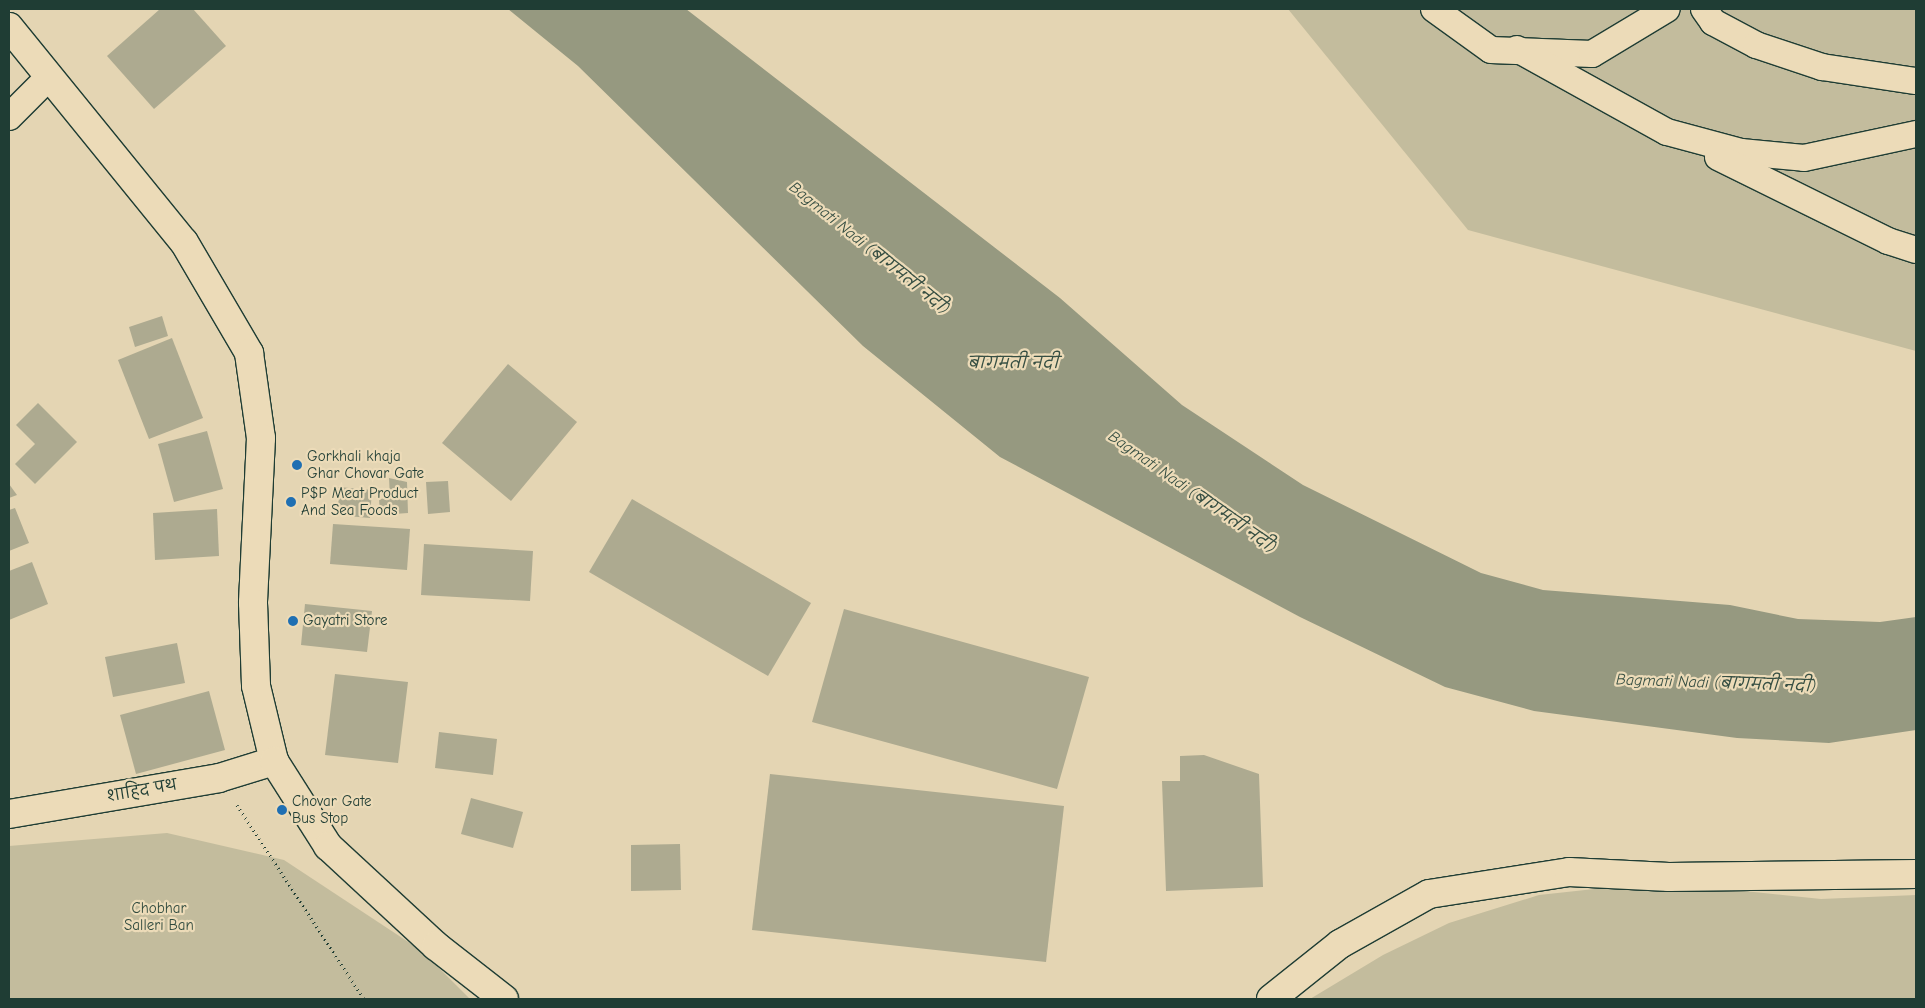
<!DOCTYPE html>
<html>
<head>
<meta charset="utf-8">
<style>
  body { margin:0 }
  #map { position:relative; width:1925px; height:1008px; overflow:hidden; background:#e4d5b3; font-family:"Comic Neue","Playpen Sans Deva",sans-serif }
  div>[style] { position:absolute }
  .green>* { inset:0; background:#c3bc9d }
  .water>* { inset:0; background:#969980 }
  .building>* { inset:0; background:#adaa90 }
  .path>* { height:3px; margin-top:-1.5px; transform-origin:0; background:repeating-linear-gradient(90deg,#1f3d34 0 1px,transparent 0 5px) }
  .roads { filter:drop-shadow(1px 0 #1f3d34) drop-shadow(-1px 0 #1f3d34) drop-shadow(0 1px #1f3d34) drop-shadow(0 -1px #1f3d34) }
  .minor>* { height:26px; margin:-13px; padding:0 13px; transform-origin:13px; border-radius:13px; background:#ecdbb8 }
  .tertiary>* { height:28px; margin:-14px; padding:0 14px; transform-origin:14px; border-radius:14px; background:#ecdbb8 }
  .secondary>* { height:28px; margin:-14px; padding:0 14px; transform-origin:14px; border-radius:14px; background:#ecdbb8 }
  .dots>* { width:14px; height:14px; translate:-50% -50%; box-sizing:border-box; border:2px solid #ecdbb8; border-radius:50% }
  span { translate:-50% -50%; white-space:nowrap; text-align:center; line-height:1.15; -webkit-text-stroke:4.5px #ecdbb8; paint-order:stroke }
  .poi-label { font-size:15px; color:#1f3d34 }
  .left { translate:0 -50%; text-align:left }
  .street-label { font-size:15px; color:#1f3d34 }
  .park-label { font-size:15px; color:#2f4a3e }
  .water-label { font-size:16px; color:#374f43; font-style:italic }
  .frame { position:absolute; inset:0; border:10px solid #1f3d34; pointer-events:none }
</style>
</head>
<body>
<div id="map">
  <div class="green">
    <div style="clip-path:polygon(1288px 9px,1916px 9px,1916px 351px,1468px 230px)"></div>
    <div style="clip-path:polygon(167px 833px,284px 860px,422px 951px,470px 999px,9px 999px,9px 846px)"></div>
    <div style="clip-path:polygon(1659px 882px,1821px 899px,1916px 895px,1916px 999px,1310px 999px,1383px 955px,1449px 923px,1539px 895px)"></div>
  </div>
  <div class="water">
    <div style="clip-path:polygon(508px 9px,686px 9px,1060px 298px,1182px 405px,1303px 485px,1481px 573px,1543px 590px,1730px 605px,1798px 619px,1880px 622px,1916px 617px,1916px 730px,1829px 743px,1737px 738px,1534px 711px,1445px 687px,1300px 617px,1000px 457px,863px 346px,578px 66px)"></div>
  </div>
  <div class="building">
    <div style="clip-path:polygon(160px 9px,193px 9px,226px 46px,154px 109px,107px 56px)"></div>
    <div style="clip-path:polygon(162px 316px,168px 336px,135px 347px,129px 327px)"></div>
    <div style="clip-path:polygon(172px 338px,203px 418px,149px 439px,118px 360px)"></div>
    <div style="clip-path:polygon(508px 364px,577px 422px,511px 501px,442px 443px)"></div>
    <div style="clip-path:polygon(38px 403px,77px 442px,35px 484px,15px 464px,35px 444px,16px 425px)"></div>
    <div style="clip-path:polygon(207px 431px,223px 489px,174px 502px,158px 444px)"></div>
    <div style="clip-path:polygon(389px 478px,407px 482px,408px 513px,380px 515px,379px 499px,390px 498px)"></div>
    <div style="clip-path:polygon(448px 481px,450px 512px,428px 514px,426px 482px)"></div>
    <div style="clip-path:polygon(9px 484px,17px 495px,9px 498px)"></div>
    <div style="clip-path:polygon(338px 487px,372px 490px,370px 518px,336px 515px)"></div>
    <div style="clip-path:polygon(632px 499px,811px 603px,768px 676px,589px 572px)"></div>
    <div style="clip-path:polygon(15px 508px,29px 543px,9px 551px,9px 510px)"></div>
    <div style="clip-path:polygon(217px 509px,219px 556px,155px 560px,153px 513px)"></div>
    <div style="clip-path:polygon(333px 524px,410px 529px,407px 570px,330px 564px)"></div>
    <div style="clip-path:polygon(424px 544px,533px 551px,530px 601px,421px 595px)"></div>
    <div style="clip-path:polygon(32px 562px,48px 604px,9px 620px,9px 571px)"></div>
    <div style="clip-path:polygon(305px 604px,372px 611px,367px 652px,301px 645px)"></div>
    <div style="clip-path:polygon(844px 609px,1089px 677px,1057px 789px,812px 722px)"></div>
    <div style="clip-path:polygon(177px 643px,185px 683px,113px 697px,105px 657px)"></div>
    <div style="clip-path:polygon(335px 674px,408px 682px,398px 763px,325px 755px)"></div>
    <div style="clip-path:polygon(209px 691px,225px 750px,136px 774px,120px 715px)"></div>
    <div style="clip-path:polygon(439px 732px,497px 739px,493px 775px,435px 768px)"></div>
    <div style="clip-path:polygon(1204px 755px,1259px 774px,1263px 887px,1166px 891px,1162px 781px,1180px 781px,1180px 756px)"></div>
    <div style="clip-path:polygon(770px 774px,1064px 806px,1046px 962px,752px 930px)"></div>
    <div style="clip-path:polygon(471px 798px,523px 812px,513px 848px,461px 834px)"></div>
    <div style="clip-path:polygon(680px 844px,681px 890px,631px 891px,631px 845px)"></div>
  </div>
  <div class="path">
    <div style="left:237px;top:805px;width:232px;rotate:56.8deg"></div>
  </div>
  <div class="roads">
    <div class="minor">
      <div style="left:1434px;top:9px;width:70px;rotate:35.7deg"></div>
      <div style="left:1491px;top:50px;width:101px;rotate:2.3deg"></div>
      <div style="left:1592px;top:54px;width:87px;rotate:-31deg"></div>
      <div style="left:1704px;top:9px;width:16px;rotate:55deg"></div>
      <div style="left:1713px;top:22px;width:49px;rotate:28.1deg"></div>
      <div style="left:1756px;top:45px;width:70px;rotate:18.4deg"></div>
      <div style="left:1822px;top:67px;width:95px;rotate:8.5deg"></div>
      <div style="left:1517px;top:49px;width:171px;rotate:29deg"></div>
      <div style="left:1667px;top:132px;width:77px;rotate:15.1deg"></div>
      <div style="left:1741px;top:152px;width:63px;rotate:5.4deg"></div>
      <div style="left:1804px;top:158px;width:115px;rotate:-12.1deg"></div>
      <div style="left:9px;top:117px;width:54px;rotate:-45deg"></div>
      <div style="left:1718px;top:157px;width:190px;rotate:26.3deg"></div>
      <div style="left:1888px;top:241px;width:29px;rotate:18deg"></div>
    </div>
    <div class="tertiary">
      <div style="left:9px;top:814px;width:213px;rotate:-9.7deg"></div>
      <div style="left:219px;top:778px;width:58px;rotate:-17.2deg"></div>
      <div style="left:1271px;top:999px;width:88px;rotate:-38.6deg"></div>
      <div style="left:1340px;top:944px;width:102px;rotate:-29.3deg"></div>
      <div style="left:1429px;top:894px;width:142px;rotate:-8.9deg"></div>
      <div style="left:1569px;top:872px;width:100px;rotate:2.9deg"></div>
      <div style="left:1669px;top:877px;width:247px;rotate:-0.7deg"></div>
    </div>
    <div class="secondary">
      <div style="left:9px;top:27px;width:277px;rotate:50.9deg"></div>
      <div style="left:184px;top:242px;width:129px;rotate:59.6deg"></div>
      <div style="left:249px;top:353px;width:86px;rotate:82deg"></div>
      <div style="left:261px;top:438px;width:165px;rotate:92.8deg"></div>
      <div style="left:253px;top:603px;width:83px;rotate:87.9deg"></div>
      <div style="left:256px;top:686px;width:77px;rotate:76.5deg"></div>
      <div style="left:274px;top:761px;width:101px;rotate:57.6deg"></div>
      <div style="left:328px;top:846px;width:147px;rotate:42.8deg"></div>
      <div style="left:436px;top:946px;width:86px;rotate:37.9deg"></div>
    </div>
  </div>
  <div class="dots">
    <div style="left:297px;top:465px;background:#1f6fb2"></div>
    <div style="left:291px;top:502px;background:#1f6fb2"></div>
    <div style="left:293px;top:621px;background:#1f6fb2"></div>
    <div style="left:282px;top:810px;background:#1f6fb2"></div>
  </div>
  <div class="poi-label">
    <span class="left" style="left:307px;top:465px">Gorkhali khaja<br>Ghar Chovar Gate</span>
    <span class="left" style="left:301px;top:502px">P$P Meat Product<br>And Sea Foods</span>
    <span class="left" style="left:303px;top:621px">Gayatri Store</span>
    <span class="left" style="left:292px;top:810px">Chovar Gate<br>Bus Stop</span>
  </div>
  <div class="street-label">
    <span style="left:142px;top:791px;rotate:-10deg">शाहिद पथ</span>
  </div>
  <div class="park-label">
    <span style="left:159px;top:917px">Chobhar<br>Salleri Ban</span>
  </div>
  <div class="water-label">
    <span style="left:869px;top:248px;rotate:39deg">Bagmati Nadi (बागमती नदी)</span>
    <span style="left:1013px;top:363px">बागमती नदी</span>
    <span style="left:1192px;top:492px;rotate:35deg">Bagmati Nadi (बागमती नदी)</span>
    <span style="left:1716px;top:683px;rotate:2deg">Bagmati Nadi (बागमती नदी)</span>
  </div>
  <div class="frame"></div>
</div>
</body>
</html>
